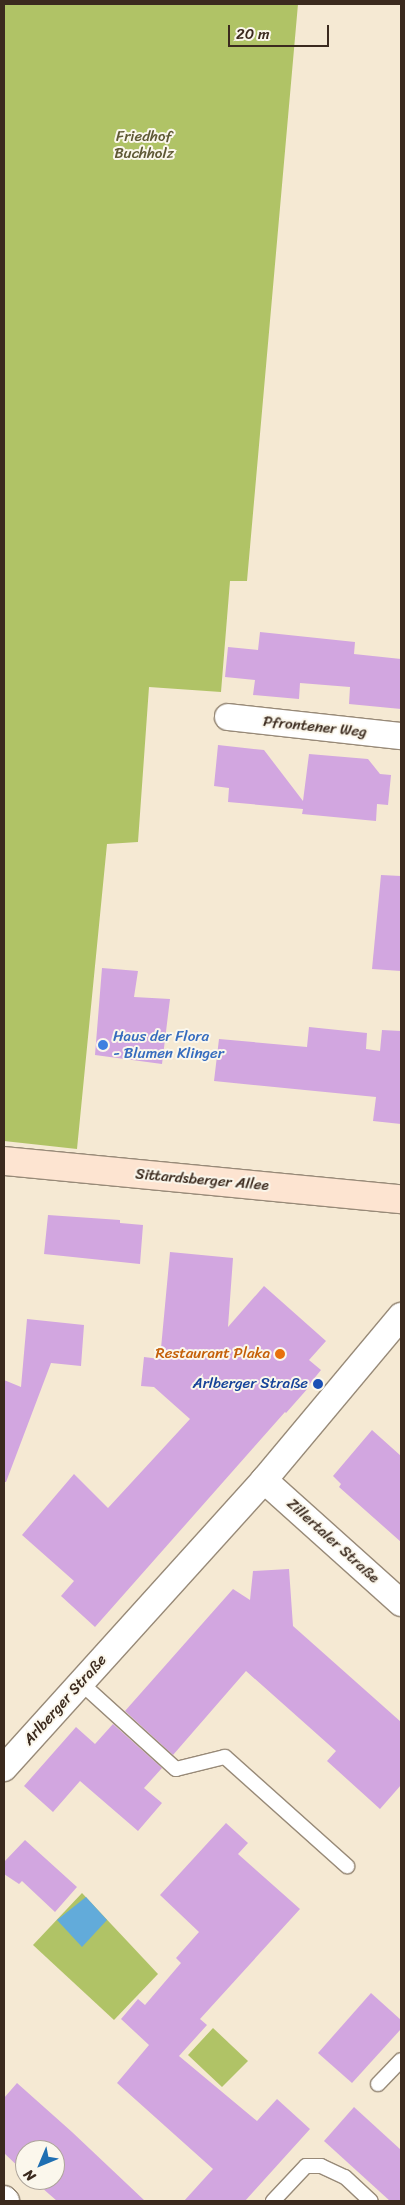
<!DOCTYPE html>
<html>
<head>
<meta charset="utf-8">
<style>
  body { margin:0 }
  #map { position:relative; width:405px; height:2205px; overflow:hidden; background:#f5e9d3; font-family:Sriracha,sans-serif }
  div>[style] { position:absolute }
  .green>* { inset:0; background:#b0c366 }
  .water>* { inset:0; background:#62abda }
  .building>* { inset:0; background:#d2a6e0 }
  .roads { filter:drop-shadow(1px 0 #988a78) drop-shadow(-1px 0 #988a78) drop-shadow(0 1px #988a78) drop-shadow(0 -1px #988a78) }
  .lane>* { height:14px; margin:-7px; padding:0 7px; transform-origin:7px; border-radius:7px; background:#fff }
  .street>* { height:26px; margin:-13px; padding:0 13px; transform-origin:13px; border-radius:13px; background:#fff }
  .secondary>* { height:28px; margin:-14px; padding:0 14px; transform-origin:14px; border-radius:14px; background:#fde4d1 }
  .dots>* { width:14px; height:14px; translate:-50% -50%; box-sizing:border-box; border:2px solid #fbf7ec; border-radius:50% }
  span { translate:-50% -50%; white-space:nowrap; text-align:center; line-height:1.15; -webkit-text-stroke:4px #fbf7ec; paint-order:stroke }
  .park-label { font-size:15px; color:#5e5834 }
  .street-label { font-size:15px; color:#3b2a1e }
  .shop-label { font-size:15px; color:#366cbe }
  .left { translate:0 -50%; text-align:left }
  .food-label { font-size:15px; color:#c56008 }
  .right { translate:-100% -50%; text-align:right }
  .transit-label { font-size:15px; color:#164399 }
  .frame { position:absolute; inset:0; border:5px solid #3b2a1e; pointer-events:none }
  .north { position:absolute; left:15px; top:2140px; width:50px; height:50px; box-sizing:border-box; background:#fbf7ec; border:1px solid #aea59a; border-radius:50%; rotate:225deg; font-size:14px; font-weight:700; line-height:20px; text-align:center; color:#3b2a1e }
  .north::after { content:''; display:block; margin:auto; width:18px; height:22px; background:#1f6fb2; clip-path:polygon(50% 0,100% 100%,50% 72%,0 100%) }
  .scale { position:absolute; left:228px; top:25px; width:101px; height:22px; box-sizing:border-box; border:2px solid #3b2a1e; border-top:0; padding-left:6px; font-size:15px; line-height:18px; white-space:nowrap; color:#3b2a1e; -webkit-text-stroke:4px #fbf7ec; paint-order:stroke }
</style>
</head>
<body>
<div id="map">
  <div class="green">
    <div style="clip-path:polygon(4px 4px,298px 4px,247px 581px,230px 581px,221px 692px,149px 687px,138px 842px,107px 844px,77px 1149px,4px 1141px)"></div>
    <div style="clip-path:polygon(82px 1893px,158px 1974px,114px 2020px,33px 1945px)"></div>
    <div style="clip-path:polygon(213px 2028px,248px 2061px,222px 2087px,188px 2055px)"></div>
  </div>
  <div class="water">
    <div style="clip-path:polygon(86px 1897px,107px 1920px,82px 1947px,57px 1920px)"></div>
  </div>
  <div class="building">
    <div style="clip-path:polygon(260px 632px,355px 642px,354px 654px,401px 659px,401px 709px,349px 704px,350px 687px,300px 683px,299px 699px,253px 695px,255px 680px,225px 677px,228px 647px,258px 650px)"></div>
    <div style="clip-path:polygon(218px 745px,264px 750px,303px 801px,309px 754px,368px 759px,380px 774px,391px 775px,388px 805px,377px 804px,376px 821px,302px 814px,303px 809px,228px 802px,229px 788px,214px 786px)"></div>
    <div style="clip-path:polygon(381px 875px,401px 876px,401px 971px,372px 969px)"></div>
    <div style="clip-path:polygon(102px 968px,138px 971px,134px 997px,170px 999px,162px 1064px,95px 1055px)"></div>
    <div style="clip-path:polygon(309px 1027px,367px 1033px,366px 1049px,380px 1051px,382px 1030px,401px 1031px,401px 1124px,373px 1121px,376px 1097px,214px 1081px,219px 1039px,307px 1047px)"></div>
    <div style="clip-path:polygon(48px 1215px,120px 1220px,120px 1223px,143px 1225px,140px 1264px,44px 1254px)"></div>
    <div style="clip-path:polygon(170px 1252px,233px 1258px,228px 1327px,264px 1286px,326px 1341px,309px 1360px,321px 1370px,308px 1386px,309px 1387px,286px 1413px,285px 1412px,95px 1627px,61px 1596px,74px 1581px,22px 1535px,74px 1474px,108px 1508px,190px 1419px,154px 1387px,141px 1386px,144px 1357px,160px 1359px)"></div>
    <div style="clip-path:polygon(27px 1319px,84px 1325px,81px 1366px,51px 1363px,6px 1482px,4px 1482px,4px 1380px,21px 1387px)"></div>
    <div style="clip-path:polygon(372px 1430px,401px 1456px,401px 1542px,339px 1487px,341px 1484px,333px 1476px)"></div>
    <div style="clip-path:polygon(289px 1569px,293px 1626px,401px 1722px,401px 1785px,380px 1809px,327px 1761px,336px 1751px,246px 1671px,173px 1755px,125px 1711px,233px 1589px,250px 1600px,253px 1571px)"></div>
    <div style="clip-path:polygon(113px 1724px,162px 1768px,144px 1788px,162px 1803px,138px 1831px,80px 1781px,53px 1812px,24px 1786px,76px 1727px,95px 1744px)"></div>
    <div style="clip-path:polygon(226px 1823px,248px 1843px,238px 1854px,300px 1909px,200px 2019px,207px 2025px,179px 2056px,257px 2121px,277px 2099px,310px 2129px,245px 2201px,184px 2201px,213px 2169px,117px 2083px,149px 2045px,121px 2019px,138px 1999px,145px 2005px,181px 1963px,176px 1958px,199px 1932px,160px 1895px)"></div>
    <div style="clip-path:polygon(25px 1840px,77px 1887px,55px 1912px,22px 1881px,19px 1884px,4px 1874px,4px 1862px)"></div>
    <div style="clip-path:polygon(371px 1993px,401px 2020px,401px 2029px,352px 2083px,318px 2053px)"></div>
    <div style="clip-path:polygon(17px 2083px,72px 2132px,145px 2201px,57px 2201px,33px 2180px,55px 2180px,55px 2150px,25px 2150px,25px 2173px,4px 2153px,4px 2098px)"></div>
    <div style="clip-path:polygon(354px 2107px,401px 2150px,401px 2201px,390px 2201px,324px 2141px)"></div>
  </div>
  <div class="roads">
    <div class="lane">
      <div style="left:81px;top:1683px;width:128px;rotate:42.2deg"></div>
      <div style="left:176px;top:1769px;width:50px;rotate:-13.8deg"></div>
      <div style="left:225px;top:1757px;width:164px;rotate:41.8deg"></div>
      <div style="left:378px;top:2084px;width:33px;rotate:-46deg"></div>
      <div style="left:273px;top:2201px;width:48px;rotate:-46.7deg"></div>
      <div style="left:306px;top:2166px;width:15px"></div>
      <div style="left:321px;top:2166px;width:26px;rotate:25deg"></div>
      <div style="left:345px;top:2177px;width:35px;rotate:43deg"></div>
    </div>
    <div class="street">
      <div style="left:228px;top:717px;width:174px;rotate:6.3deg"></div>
      <div style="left:264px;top:1480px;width:184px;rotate:41.9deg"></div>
      <div style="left:4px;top:1768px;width:388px;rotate:-47.9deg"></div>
      <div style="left:264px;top:1480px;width:214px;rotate:-50.1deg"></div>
      <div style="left:4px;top:2199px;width:3px;rotate:45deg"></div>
    </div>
    <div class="secondary">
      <div style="left:4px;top:1161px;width:399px;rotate:5.5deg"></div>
    </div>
  </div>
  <div class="dots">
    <div style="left:103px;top:1045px;background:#3f7fe0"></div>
    <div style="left:280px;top:1354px;background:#e8710a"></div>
    <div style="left:318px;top:1384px;background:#1a4fb4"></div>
  </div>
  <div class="park-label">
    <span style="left:144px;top:145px">Friedhof<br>Buchholz</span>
  </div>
  <div class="street-label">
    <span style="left:315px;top:727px;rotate:6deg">Pfrontener Weg</span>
    <span style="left:202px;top:1180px;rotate:5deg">Sittardsberger Allee</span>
    <span style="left:333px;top:1541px;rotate:42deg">Zillertaler Straße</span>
    <span style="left:65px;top:1700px;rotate:-48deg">Arlberger Straße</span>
  </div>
  <div class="shop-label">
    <span class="left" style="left:113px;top:1045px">Haus der Flora<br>- Blumen Klinger</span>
  </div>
  <div class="food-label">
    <span class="right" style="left:270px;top:1354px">Restaurant Plaka</span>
  </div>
  <div class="transit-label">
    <span class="right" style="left:308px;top:1384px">Arlberger Straße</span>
  </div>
  <div class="frame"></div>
  <div class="north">N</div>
  <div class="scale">20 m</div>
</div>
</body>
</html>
